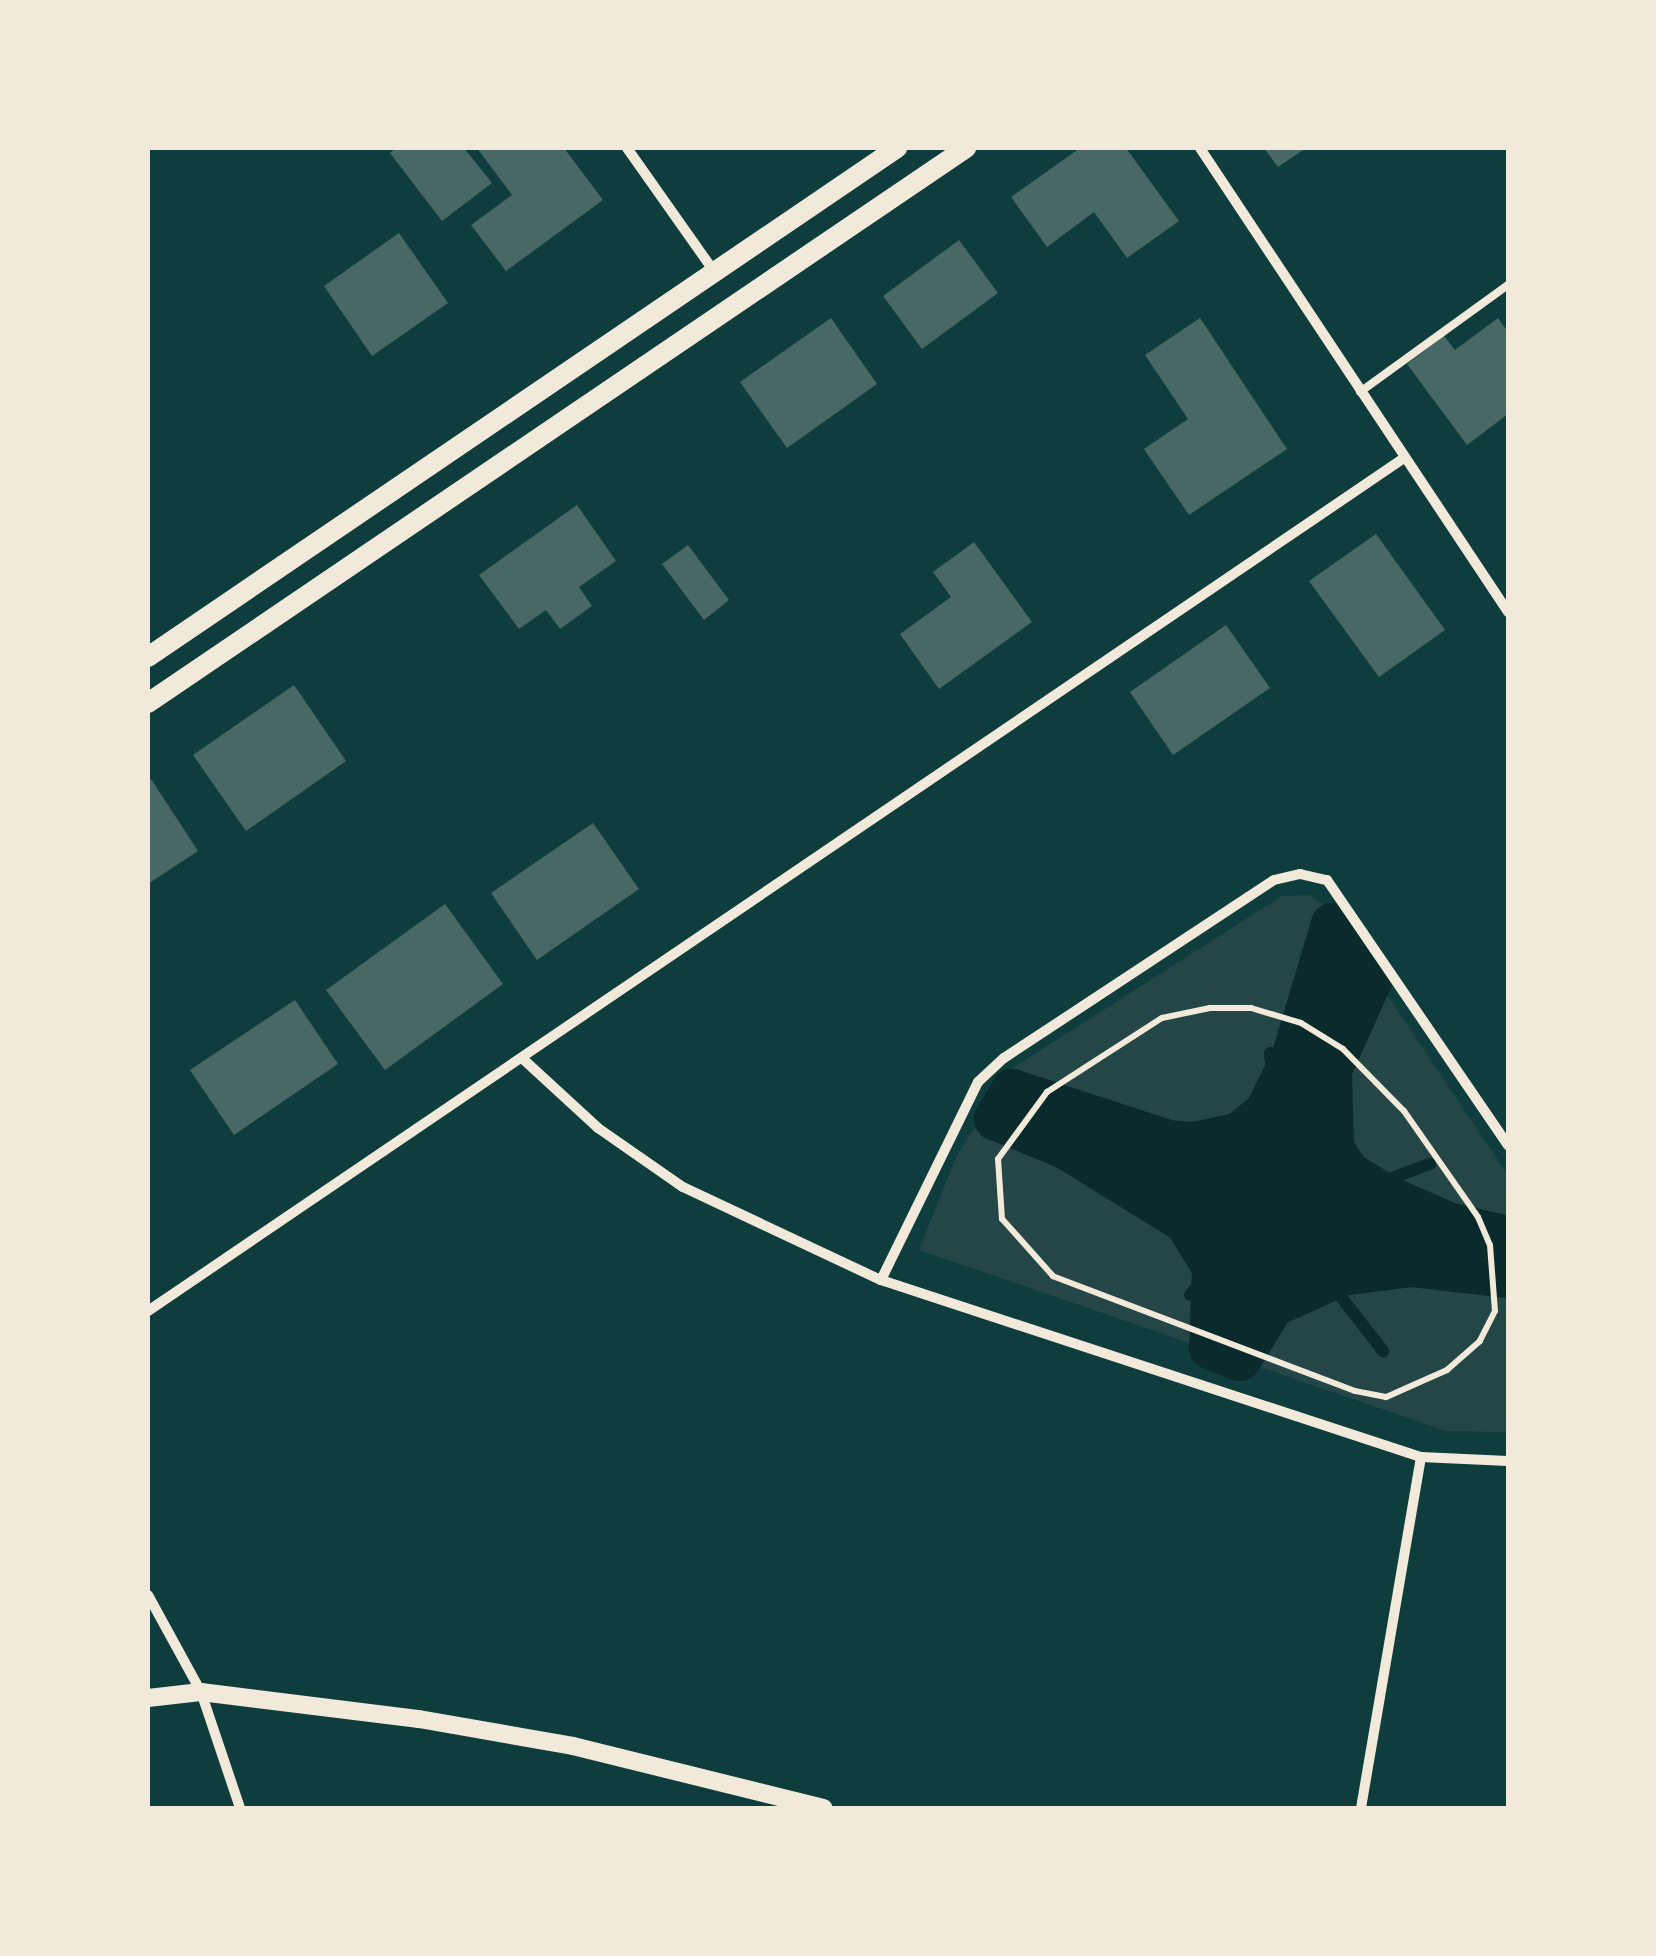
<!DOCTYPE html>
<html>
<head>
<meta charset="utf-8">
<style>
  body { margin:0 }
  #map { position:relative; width:1656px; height:1956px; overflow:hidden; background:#0f3d3e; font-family:"Source Sans 3",sans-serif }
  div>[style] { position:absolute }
  .green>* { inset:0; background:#244646 }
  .water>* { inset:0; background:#0a2a2b }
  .stream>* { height:12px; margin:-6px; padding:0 6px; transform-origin:6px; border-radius:6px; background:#0a2a2b }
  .canal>* { height:42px; margin:-21px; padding:0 21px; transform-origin:21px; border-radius:21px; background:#0a2a2b }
  .building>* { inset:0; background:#486865 }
  .path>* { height:6px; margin:-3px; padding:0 3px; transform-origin:3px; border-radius:3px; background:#f1e9da }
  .service>* { height:8px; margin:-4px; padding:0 4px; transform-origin:4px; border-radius:4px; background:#f1e9da }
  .minor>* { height:10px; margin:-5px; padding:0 5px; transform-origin:5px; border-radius:5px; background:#f1e9da }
  .tertiary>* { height:18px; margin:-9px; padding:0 9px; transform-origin:9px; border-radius:9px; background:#f1e9da }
  .secondary>* { height:20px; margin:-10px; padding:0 10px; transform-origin:10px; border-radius:10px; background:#f1e9da }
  span { translate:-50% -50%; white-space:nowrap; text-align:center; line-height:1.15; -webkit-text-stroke:8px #f1e9da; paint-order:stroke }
  .frame { position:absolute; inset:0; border:150px solid #f1e9da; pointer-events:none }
</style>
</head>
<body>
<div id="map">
  <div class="green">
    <div style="clip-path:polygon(1309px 895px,1328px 907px,1508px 1175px,1508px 1432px,1446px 1431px,919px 1250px,956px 1157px,1011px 1069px,1282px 896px)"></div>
  </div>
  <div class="water">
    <div style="clip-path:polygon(1332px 924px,1371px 981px,1331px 1070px,1333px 1148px,1349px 1174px,1391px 1198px,1448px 1223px,1508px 1237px,1508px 1277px,1411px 1266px,1342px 1275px,1273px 1306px,1240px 1360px,1210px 1348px,1213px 1267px,1185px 1222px,1065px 1148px,995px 1119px,1012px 1090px,1168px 1141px,1195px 1143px,1240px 1133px,1266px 1111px,1292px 1058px)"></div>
  </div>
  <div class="stream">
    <div style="left:1270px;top:1053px;width:57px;rotate:84deg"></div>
    <div style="left:1099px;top:1179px;width:43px;rotate:9.5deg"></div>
    <div style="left:1357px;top:1191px;width:78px;rotate:-20.3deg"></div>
    <div style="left:1320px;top:1270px;width:103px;rotate:52.1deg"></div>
    <div style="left:1190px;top:1295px;width:52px;rotate:-50.5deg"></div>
  </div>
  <div class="canal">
    <div style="left:1508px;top:1237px;width:62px;rotate:-166.9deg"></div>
    <div style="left:1448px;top:1223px;width:62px;rotate:-156.3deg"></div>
    <div style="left:1391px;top:1198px;width:49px;rotate:-149.2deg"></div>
    <div style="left:1349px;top:1173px;width:30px;rotate:-123deg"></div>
    <div style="left:1333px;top:1148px;width:78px;rotate:-91.5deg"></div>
    <div style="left:1331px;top:1070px;width:98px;rotate:-65.8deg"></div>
    <div style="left:1371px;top:981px;width:69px;rotate:-124.4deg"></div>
    <div style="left:1332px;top:924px;width:140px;rotate:106.6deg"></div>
    <div style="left:1292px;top:1058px;width:59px;rotate:116.1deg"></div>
    <div style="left:1266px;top:1111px;width:34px;rotate:140deg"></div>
    <div style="left:1240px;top:1133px;width:46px;rotate:167.5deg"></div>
    <div style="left:1195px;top:1143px;width:27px;rotate:-176deg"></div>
    <div style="left:1168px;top:1141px;width:164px;rotate:-161.9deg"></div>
    <div style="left:1012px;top:1090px;width:34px;rotate:120deg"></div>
    <div style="left:995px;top:1119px;width:76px;rotate:22.5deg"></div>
    <div style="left:1065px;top:1148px;width:141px;rotate:31.7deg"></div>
    <div style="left:1185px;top:1222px;width:53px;rotate:58.1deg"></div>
    <div style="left:1213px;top:1267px;width:81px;rotate:92.1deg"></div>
    <div style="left:1210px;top:1348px;width:32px;rotate:22deg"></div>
    <div style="left:1240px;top:1360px;width:63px;rotate:-58.6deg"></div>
    <div style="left:1273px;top:1306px;width:76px;rotate:-24.2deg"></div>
    <div style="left:1342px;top:1275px;width:70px;rotate:-7.4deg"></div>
    <div style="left:1411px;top:1266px;width:98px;rotate:6.5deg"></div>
  </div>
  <div class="building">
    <div style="clip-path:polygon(396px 148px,464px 148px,492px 183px,442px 221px,390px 153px)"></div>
    <div style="clip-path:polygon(477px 148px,564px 148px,603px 200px,506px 271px,471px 225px,512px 195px)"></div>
    <div style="clip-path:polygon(1080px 148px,1126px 148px,1179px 221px,1127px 258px,1094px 212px,1047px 247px,1011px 197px)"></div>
    <div style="clip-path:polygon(1264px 148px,1306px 148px,1278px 167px)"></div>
    <div style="clip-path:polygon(399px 233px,448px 303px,372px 356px,324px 286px)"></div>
    <div style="clip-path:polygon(959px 240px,998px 293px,922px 349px,883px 296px)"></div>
    <div style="clip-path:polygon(831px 318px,877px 384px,787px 448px,740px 382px)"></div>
    <div style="clip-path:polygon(1200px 318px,1287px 449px,1189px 515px,1144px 449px,1188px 419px,1145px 355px)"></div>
    <div style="clip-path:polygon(1498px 318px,1508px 332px,1508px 414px,1467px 445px,1407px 364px,1444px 336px,1455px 350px)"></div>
    <div style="clip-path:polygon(577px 505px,616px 561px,579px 587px,592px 606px,560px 629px,546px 610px,519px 629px,479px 575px)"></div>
    <div style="clip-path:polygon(1376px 534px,1445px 630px,1379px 677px,1309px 581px)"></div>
    <div style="clip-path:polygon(974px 542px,1032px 622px,939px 689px,900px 634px,951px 597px,933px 572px)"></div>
    <div style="clip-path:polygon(688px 545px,729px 600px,704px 620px,662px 564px)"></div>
    <div style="clip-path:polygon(1226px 625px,1270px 688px,1173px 755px,1130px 692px)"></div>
    <div style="clip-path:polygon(294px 685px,346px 761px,246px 831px,193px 755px)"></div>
    <div style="clip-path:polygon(151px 779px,198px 851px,148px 884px,148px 782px)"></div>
    <div style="clip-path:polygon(593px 823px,639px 889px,537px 960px,491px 893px)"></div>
    <div style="clip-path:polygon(445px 904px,503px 984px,385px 1070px,326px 990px)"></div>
    <div style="clip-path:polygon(295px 1000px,338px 1064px,234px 1135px,190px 1070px)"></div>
  </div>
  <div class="path">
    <div style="left:1210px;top:1008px;width:41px"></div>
    <div style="left:1251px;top:1008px;width:52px;rotate:16.7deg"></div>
    <div style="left:1301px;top:1023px;width:49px;rotate:31.8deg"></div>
    <div style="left:1343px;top:1049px;width:87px;rotate:45.5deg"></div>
    <div style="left:1404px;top:1111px;width:129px;rotate:55.1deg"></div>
    <div style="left:1478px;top:1217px;width:30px;rotate:67deg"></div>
    <div style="left:1490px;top:1245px;width:66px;rotate:85.7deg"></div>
    <div style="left:1495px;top:1311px;width:34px;rotate:117deg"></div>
    <div style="left:1480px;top:1341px;width:44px;rotate:138.7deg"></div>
    <div style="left:1447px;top:1370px;width:67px;rotate:156.1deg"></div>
    <div style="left:1386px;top:1397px;width:32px;rotate:-169deg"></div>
    <div style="left:1355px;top:1391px;width:323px;rotate:-159.2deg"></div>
    <div style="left:1053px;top:1276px;width:76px;rotate:-131.8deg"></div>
    <div style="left:1002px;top:1219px;width:60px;rotate:-93.8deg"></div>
    <div style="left:998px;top:1159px;width:83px;rotate:-53.8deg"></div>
    <div style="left:1047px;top:1092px;width:137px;rotate:-32.8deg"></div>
    <div style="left:1162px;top:1018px;width:49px;rotate:-11.8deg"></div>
  </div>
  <div class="service">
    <div style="left:1360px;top:392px;width:183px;rotate:-35.9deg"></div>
  </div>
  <div class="minor">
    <div style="left:627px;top:148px;width:149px;rotate:54.8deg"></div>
    <div style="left:1200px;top:148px;width:557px;rotate:56.42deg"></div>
    <div style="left:523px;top:1059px;width:102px;rotate:42.6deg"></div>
    <div style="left:598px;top:1128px;width:103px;rotate:34.8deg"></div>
    <div style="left:683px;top:1187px;width:219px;rotate:25.2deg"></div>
    <div style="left:881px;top:1280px;width:568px;rotate:18.15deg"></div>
    <div style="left:1421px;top:1457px;width:87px;rotate:2.6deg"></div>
    <div style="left:881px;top:1280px;width:220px;rotate:-63.9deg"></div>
    <div style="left:978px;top:1082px;width:35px;rotate:-43deg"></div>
    <div style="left:1004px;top:1058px;width:323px;rotate:-33.4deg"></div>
    <div style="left:1274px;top:880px;width:27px;rotate:-13deg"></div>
    <div style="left:1300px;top:874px;width:28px;rotate:13deg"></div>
    <div style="left:1327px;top:880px;width:321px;rotate:55.7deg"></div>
    <div style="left:148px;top:1311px;width:1518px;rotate:-34.18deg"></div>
    <div style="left:148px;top:1595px;width:111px;rotate:61.3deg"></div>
    <div style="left:201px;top:1692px;width:122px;rotate:71.4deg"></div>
    <div style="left:1361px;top:1808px;width:356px;rotate:-80.3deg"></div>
  </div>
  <div class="tertiary">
    <div style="left:148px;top:1698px;width:53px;rotate:-6.5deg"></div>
    <div style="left:201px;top:1692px;width:220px;rotate:7.1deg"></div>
    <div style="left:419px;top:1719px;width:156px;rotate:9.9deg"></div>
    <div style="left:573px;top:1746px;width:258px;rotate:13.9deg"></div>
  </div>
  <div class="secondary">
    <div style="left:148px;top:657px;width:906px;rotate:-34.2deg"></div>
    <div style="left:148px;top:703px;width:989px;rotate:-34.16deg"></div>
  </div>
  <div class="frame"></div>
</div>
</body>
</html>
